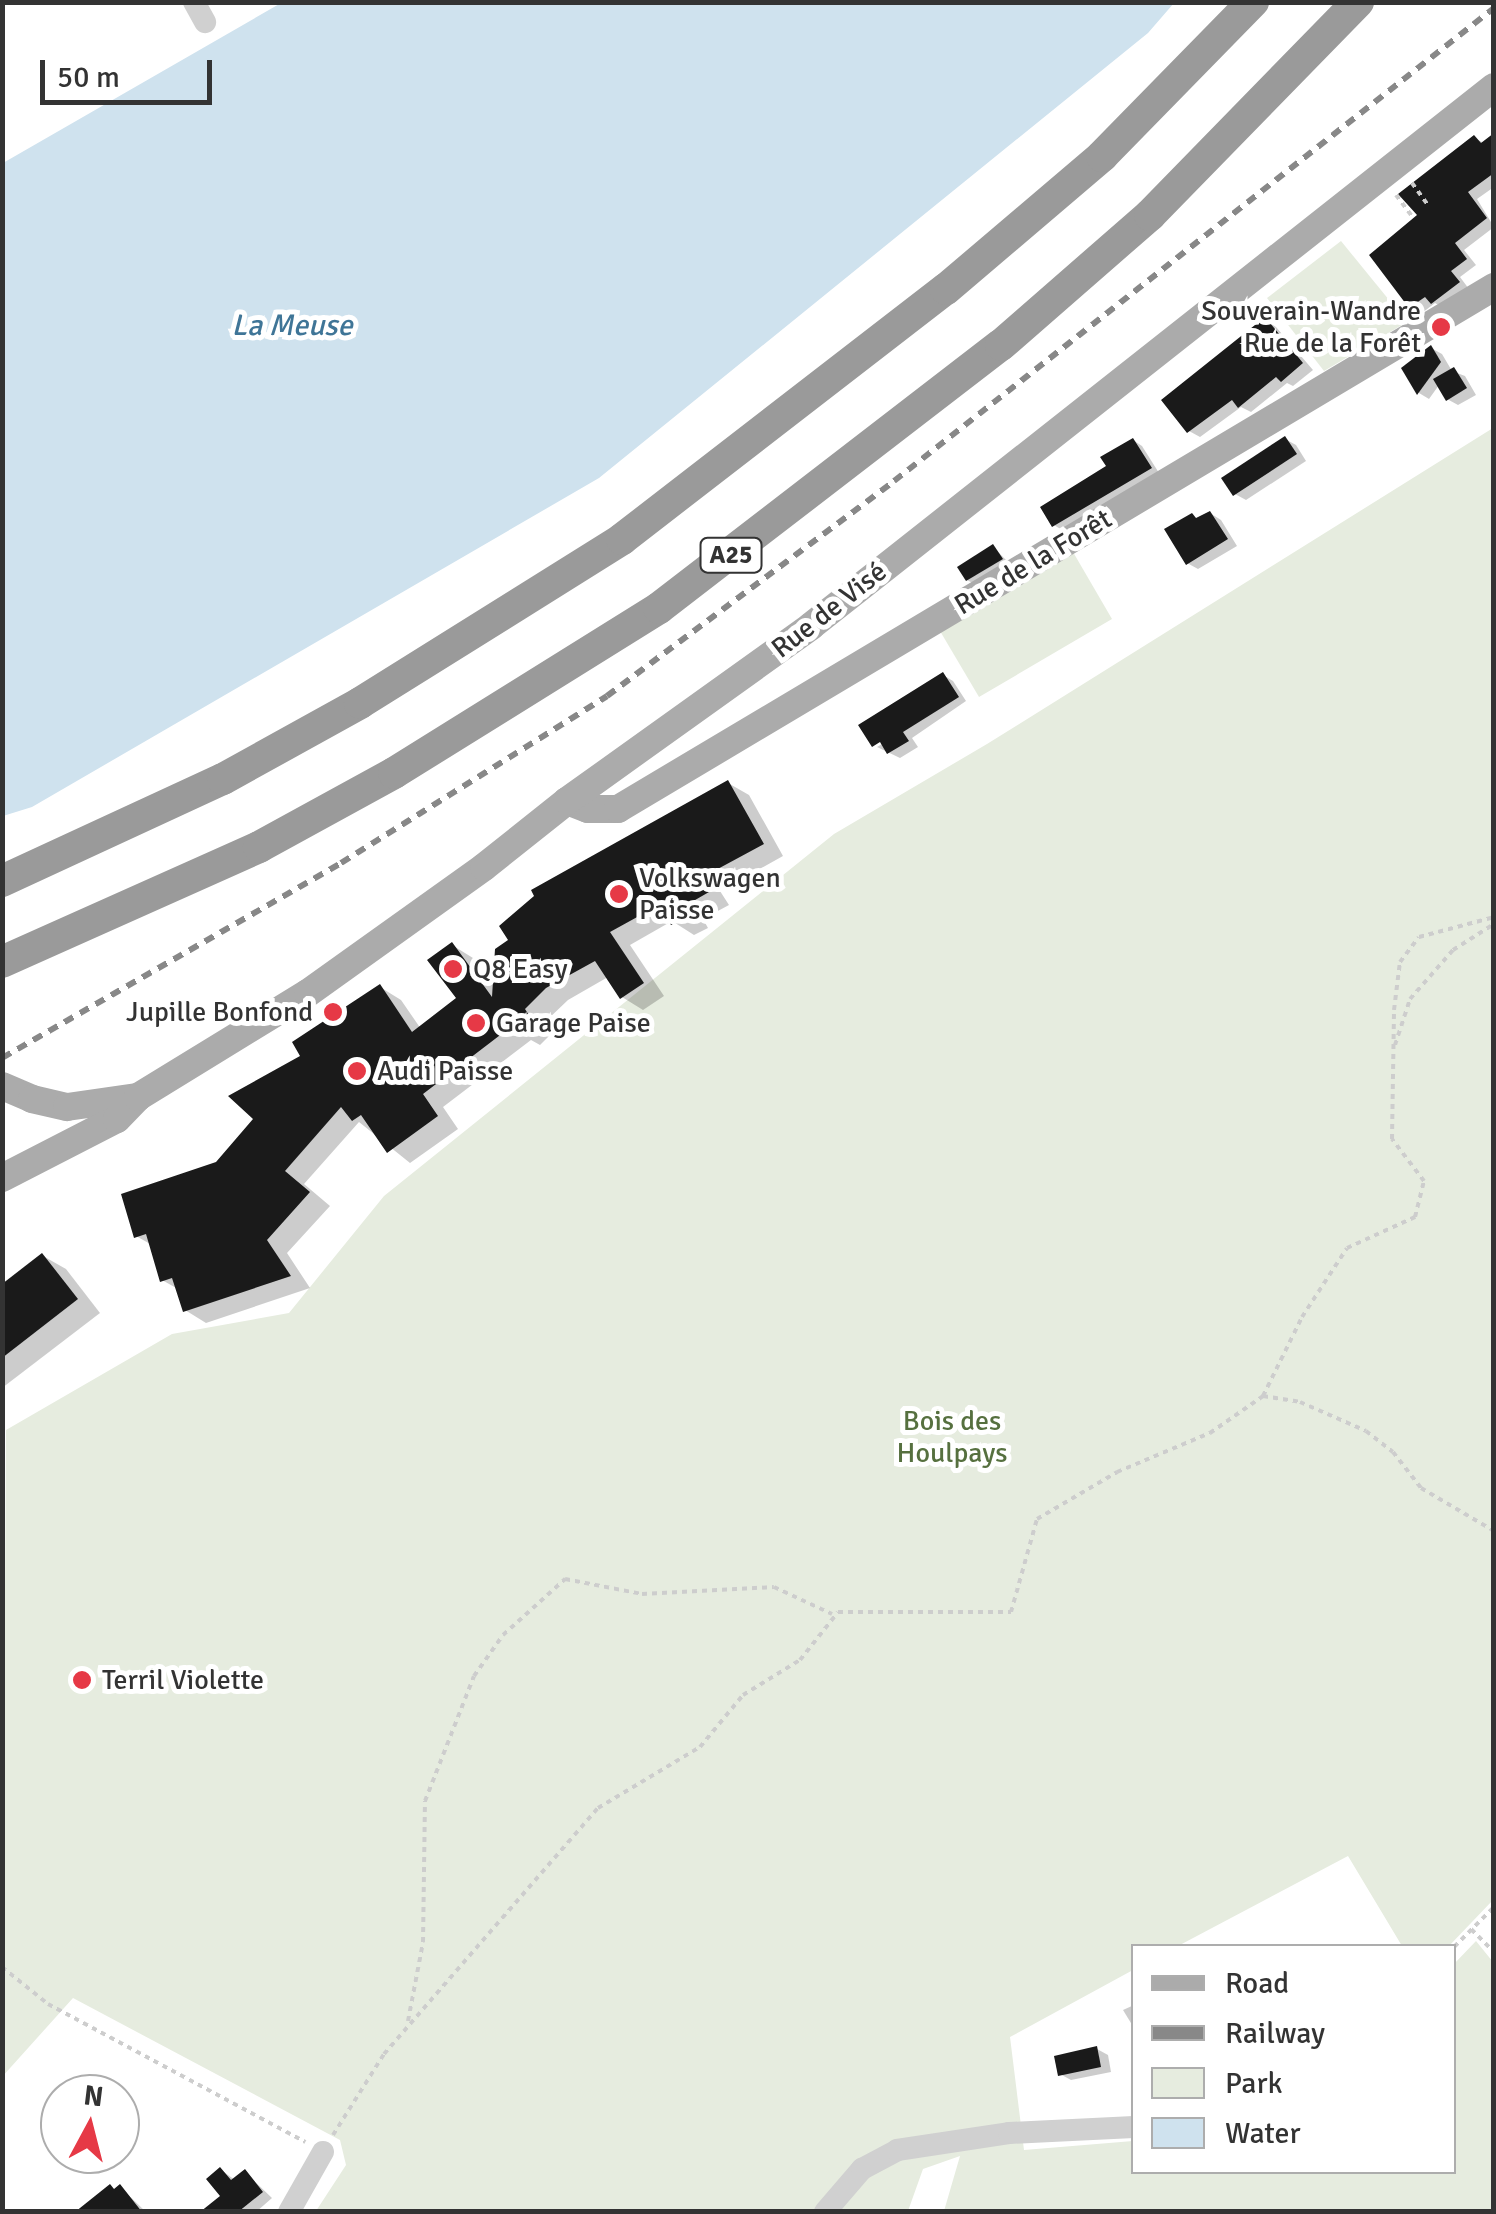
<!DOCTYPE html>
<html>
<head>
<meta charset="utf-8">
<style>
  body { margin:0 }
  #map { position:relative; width:1496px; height:2214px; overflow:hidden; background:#fff; font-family:Signika,sans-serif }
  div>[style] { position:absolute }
  .green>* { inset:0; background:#e6ecdf }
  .water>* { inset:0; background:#cfe2ee }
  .shadow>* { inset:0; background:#0003 }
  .building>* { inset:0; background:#1a1a1a }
  .path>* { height:4px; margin-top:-2px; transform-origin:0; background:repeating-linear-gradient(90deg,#cdcdcd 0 5px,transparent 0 10px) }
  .minor>* { height:22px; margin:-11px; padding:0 11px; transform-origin:11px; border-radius:11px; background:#d0d0d0 }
  .major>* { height:28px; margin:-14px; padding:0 14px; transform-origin:14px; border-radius:14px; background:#ababab }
  .highway>* { height:32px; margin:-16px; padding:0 16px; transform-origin:16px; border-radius:16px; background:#9a9a9a }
  .rail>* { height:6px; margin-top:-3px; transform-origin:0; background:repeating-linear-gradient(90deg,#888 0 10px,transparent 0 18px) }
  .dots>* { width:28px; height:28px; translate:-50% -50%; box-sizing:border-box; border:5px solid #fff; border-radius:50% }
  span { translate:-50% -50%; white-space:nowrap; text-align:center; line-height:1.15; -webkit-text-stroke:10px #fff; paint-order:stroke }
  .shield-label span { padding:2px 8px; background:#fff; border:2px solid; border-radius:8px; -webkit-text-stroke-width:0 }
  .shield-label { font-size:25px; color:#333; font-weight:700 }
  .poi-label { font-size:28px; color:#333 }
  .right { translate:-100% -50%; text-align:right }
  .left { translate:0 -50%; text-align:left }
  .street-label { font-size:28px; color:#333 }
  .park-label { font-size:28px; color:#56703f }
  .water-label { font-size:30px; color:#3f7597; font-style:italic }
  .frame { position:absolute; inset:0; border:5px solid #333; pointer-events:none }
  .legend { position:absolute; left:1131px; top:1944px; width:325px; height:230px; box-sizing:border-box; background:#fff; border:2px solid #adadad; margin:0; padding:12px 18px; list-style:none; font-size:30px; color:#333 }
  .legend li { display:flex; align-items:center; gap:20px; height:50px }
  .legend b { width:50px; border:2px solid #adadad }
  .north { position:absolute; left:40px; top:2074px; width:100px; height:100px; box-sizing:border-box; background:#fff; border:2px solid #adadad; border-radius:50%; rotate:7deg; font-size:28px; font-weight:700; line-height:40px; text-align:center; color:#333 }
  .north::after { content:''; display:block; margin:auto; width:35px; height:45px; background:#e63946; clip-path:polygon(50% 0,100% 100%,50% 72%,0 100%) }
  .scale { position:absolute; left:40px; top:60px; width:172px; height:45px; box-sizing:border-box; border:5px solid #333; border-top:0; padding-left:12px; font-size:30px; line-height:35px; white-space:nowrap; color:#333; -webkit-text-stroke:8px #fff; paint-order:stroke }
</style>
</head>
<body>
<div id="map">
  <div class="green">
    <div style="clip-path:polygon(1341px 241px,1407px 322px,1324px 371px,1267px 298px)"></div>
    <div style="clip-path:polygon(1493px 428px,1493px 1900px,1449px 1946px,1402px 1946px,1348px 1856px,1178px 1946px,1134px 1946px,1133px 1970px,1010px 2037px,1024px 2150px,1133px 2141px,1134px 2172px,1454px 2172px,1454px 1964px,1476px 1941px,1493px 1962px,1493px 2211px,944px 2211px,960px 2156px,923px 2169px,908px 2211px,316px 2211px,346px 2165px,340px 2140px,73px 1998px,2px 2077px,6px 1430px,172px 1334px,289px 1313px,384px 1196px,834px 834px,987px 744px)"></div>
    <div style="clip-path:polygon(1073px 552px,1112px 619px,979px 697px,940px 631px)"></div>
  </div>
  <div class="water">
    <div style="clip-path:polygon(281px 3px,281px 2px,1174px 3px,1148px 33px,599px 478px,32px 807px,3px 816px,3px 163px)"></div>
  </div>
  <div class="shadow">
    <div style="clip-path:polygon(1494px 136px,1494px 187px,1477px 199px,1494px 227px,1464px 250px,1476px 265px,1460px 277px,1469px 289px,1444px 308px,1435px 303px,1422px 313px,1411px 306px,1421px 215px,1474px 138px,1484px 143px)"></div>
    <div style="clip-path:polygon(1265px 320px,1276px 327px,1313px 370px,1293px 386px,1287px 383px,1251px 412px,1241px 407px,1200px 437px,1189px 431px)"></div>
    <div style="clip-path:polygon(1431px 348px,1442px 354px,1452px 371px,1465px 376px,1476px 395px,1458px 405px,1447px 399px,1439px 385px,1429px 399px,1419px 393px,1405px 369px)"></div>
    <div style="clip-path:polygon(1285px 439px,1296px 445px,1306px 461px,1246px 500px,1235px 494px)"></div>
    <div style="clip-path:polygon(1133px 440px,1142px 446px,1159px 473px,1062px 530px,1054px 525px)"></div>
    <div style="clip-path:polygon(1210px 513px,1221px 520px,1237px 546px,1198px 569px,1187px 563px,1192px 516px,1199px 520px)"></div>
    <div style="clip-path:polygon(993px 547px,1012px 566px,978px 586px,967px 580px)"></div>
    <div style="clip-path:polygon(943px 675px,953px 681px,966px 701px,912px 738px,918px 747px,900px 758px,877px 747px,892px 738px,889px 733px,874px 745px,861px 726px)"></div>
    <div style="clip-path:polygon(728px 783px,749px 795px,783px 856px,720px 891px,729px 905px,703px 919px,708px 928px,694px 935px,672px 921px,630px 945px,664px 996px,643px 1010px,622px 997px,608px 977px,568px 1000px,545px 1022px,552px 1033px,540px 1045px,531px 1040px,443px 1107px,458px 1129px,410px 1163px,359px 1122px,304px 1184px,330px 1206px,287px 1253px,310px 1288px,206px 1323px,185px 1310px,178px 1289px,162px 1280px,152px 1245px,136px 1236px,217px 1165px,303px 1057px,380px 987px,401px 1000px,421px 1029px,460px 999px,452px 945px,473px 958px,495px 987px)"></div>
    <div style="clip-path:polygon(43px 1256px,66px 1269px,100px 1313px,2px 1388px,2px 1287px)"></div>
    <div style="clip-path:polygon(1134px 2005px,1134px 2028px,1123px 2010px)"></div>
    <div style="clip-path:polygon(1097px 2049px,1108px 2055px,1111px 2072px,1071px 2080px,1060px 2074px)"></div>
    <div style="clip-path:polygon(221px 2170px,235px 2180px,245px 2172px,272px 2198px,256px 2212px,204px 2212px,223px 2196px)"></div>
    <div style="clip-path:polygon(120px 2187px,146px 2212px,89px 2212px,116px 2190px)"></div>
  </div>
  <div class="building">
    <div style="clip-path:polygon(1494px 133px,1494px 173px,1468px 192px,1487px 218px,1455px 243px,1467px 259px,1451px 271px,1460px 282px,1431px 304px,1425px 297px,1409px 308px,1369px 255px,1417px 215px,1398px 194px,1474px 135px,1481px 143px)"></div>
    <div style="clip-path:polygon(1265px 317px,1303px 363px,1281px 382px,1276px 377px,1238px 408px,1232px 400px,1187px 433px,1161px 400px)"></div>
    <div style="clip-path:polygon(1431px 345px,1441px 362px,1417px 395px,1401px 368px)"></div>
    <div style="clip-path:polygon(1454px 367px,1467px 388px,1446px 401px,1433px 379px)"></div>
    <div style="clip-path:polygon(1285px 436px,1297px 454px,1233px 496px,1221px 478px)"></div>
    <div style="clip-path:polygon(1133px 438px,1152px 468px,1052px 527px,1040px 507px,1106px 466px,1100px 457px)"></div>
    <div style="clip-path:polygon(1210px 511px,1228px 539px,1186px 565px,1164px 529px,1192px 513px,1196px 518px)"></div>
    <div style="clip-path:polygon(993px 544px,1003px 559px,966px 581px,957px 567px)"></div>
    <div style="clip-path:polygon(943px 672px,959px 697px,903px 732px,909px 741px,887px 754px,880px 742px,872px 747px,858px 725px)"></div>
    <div style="clip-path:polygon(728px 780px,764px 844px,701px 878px,709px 892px,683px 907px,688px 915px,671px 925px,659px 905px,610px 932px,644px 983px,620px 999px,595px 961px,546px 988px,525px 1009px,532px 1020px,517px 1035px,512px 1026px,423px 1094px,438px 1116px,387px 1153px,361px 1115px,352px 1121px,341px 1107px,285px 1171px,310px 1192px,267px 1240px,291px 1276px,183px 1312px,172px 1278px,160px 1282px,146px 1234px,134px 1238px,121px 1194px,216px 1162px,253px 1119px,228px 1096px,300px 1056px,292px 1042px,380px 984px,412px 1032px,456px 998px,427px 960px,452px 942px,492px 997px,495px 949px,508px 940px,499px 926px,534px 896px,531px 890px)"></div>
    <div style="clip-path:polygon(42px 1253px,78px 1299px,2px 1358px,2px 1284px)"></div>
    <div style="clip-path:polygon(1097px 2046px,1101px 2067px,1058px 2076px,1054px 2056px)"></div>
    <div style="clip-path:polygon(220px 2167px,231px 2180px,245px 2169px,263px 2192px,238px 2212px,200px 2212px,220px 2196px,206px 2179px)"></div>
    <div style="clip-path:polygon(110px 2184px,114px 2189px,120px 2184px,142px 2212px,75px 2212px)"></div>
  </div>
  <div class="path">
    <div style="left:1412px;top:183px;width:27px;rotate:54deg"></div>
    <div style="left:1396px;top:195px;width:26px;rotate:53deg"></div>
    <div style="left:1395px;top:1045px;width:48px;rotate:-71.9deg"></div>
    <div style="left:1410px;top:999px;width:65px;rotate:-48.7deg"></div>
    <div style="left:1453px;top:950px;width:49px;rotate:-32.4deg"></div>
    <div style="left:1263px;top:1396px;width:37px;rotate:9deg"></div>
    <div style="left:1300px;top:1402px;width:72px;rotate:23.7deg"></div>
    <div style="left:1366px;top:1431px;width:34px;rotate:38deg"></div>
    <div style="left:1393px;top:1452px;width:46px;rotate:52.1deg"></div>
    <div style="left:1421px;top:1488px;width:85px;rotate:30.5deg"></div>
    <div style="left:1471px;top:1929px;width:33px;rotate:45deg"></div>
    <div style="left:1454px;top:1947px;width:57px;rotate:-45deg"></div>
    <div style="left:2px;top:1967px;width:59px;rotate:38.8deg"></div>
    <div style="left:48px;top:2004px;width:292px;rotate:28.2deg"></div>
    <div style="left:408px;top:2021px;width:80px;rotate:-79.2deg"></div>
    <div style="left:423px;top:1942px;width:141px;rotate:-89.2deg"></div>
    <div style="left:425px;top:1801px;width:134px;rotate:-68.6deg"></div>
    <div style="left:474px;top:1676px;width:50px;rotate:-54.7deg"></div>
    <div style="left:503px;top:1635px;width:84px;rotate:-42.1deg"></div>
    <div style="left:565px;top:1579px;width:78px;rotate:11deg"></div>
    <div style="left:642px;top:1594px;width:132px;rotate:-3deg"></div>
    <div style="left:774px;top:1587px;width:64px;rotate:25deg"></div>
    <div style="left:333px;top:2135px;width:96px;rotate:-57.8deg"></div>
    <div style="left:384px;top:2054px;width:326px;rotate:-49deg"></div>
    <div style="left:598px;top:1808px;width:119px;rotate:-30.9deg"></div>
    <div style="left:700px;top:1747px;width:67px;rotate:-50.4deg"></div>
    <div style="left:743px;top:1695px;width:67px;rotate:-31.6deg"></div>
    <div style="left:800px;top:1660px;width:61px;rotate:-51.6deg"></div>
    <div style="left:838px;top:1612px;width:173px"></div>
    <div style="left:1011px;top:1612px;width:97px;rotate:-74.4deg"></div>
    <div style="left:1037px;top:1519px;width:93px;rotate:-30.4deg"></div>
    <div style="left:1117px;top:1472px;width:101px;rotate:-22.8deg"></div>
    <div style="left:1210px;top:1433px;width:65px;rotate:-34.9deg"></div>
    <div style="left:1263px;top:1396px;width:88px;rotate:-63.7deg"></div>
    <div style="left:1302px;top:1317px;width:82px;rotate:-56.9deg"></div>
    <div style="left:1347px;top:1248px;width:75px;rotate:-24.5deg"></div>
    <div style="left:1415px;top:1217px;width:37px;rotate:-76deg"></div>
    <div style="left:1424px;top:1181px;width:53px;rotate:-127.3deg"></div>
    <div style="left:1392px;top:1139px;width:129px;rotate:-89.1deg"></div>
    <div style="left:1394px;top:1010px;width:48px;rotate:-82.9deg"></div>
    <div style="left:1400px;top:962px;width:31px;rotate:-53deg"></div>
    <div style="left:1419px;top:937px;width:78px;rotate:-14.9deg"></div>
  </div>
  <div class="minor">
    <div style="left:194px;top:2px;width:23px;rotate:61deg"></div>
    <div style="left:289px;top:2212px;width:69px;rotate:-60.5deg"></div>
    <div style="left:825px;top:2212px;width:57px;rotate:-49.3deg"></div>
    <div style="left:862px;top:2169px;width:40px;rotate:-28deg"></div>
    <div style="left:897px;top:2150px;width:113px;rotate:-8.6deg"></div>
    <div style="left:1009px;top:2133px;width:125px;rotate:-2.7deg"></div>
  </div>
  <div class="major">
    <div style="left:567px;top:801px;width:22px;rotate:21deg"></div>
    <div style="left:588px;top:809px;width:30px"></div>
    <div style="left:618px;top:809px;width:1020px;rotate:-30.79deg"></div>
    <div style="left:2px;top:1086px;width:33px;rotate:23deg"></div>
    <div style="left:32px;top:1099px;width:36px;rotate:13deg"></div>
    <div style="left:67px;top:1107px;width:72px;rotate:-8deg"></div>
    <div style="left:2px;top:1178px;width:129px;rotate:-27.2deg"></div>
    <div style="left:117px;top:1119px;width:30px;rotate:-46deg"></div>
    <div style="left:138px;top:1097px;width:199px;rotate:-31.5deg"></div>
    <div style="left:308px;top:993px;width:216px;rotate:-35.6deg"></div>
    <div style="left:484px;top:867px;width:106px;rotate:-38.5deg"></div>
    <div style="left:567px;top:801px;width:300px;rotate:-35.6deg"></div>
    <div style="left:811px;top:626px;width:870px;rotate:-38.28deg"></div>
  </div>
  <div class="highway">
    <div style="left:2px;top:881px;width:243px;rotate:-24.8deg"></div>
    <div style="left:223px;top:779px;width:157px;rotate:-29deg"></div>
    <div style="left:360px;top:703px;width:309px;rotate:-32deg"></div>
    <div style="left:622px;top:539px;width:409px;rotate:-37.7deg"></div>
    <div style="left:946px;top:289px;width:205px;rotate:-40.4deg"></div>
    <div style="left:1102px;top:156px;width:216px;rotate:-45.6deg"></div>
    <div style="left:2px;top:962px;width:282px;rotate:-24.1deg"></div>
    <div style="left:259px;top:847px;width:154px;rotate:-28.7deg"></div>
    <div style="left:394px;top:773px;width:312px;rotate:-31.9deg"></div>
    <div style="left:659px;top:608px;width:431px;rotate:-37.6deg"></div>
    <div style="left:1001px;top:345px;width:198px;rotate:-41.1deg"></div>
    <div style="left:1150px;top:215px;width:298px;rotate:-45.7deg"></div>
  </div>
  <div class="rail">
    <div style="left:2px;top:1058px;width:391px;rotate:-29.9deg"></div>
    <div style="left:341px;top:863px;width:314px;rotate:-32.1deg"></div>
    <div style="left:607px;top:696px;width:359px;rotate:-36.8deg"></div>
    <div style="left:894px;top:481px;width:764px;rotate:-38.25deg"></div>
  </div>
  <div class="dots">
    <div style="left:1441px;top:327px;background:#e63946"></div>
    <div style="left:619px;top:894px;background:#e63946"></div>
    <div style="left:453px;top:969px;background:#e63946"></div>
    <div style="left:333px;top:1012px;background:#e63946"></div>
    <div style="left:476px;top:1023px;background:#e63946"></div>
    <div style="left:357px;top:1071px;background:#e63946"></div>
    <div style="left:82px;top:1680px;background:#e63946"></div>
  </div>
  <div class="shield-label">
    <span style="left:731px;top:555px">A25</span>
  </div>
  <div class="poi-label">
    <span class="right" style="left:1421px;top:327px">Souverain-Wandre<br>Rue de la Forêt</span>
    <span class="left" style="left:639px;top:894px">Volkswagen<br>Paisse</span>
    <span class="left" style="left:473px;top:969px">Q8 Easy</span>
    <span class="right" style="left:313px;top:1012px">Jupille Bonfond</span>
    <span class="left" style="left:496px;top:1023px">Garage Paise</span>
    <span class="left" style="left:377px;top:1071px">Audi Paisse</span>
    <span class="left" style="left:102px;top:1680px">Terril Violette</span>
  </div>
  <div class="street-label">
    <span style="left:1033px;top:562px;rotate:-31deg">Rue de la Forêt</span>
    <span style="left:829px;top:610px;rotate:-38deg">Rue de Visé</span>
  </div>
  <div class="park-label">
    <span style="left:952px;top:1437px">Bois des<br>Houlpays</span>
  </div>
  <div class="water-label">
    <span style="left:292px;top:326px">La Meuse</span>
  </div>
  <div class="frame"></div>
  <ul class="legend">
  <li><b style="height:12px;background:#ababab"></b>Road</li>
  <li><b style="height:12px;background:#888"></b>Railway</li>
  <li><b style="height:28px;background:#e6ecdf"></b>Park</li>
  <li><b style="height:28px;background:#cfe2ee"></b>Water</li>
  </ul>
  <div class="north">N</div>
  <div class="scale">50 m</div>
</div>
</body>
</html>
